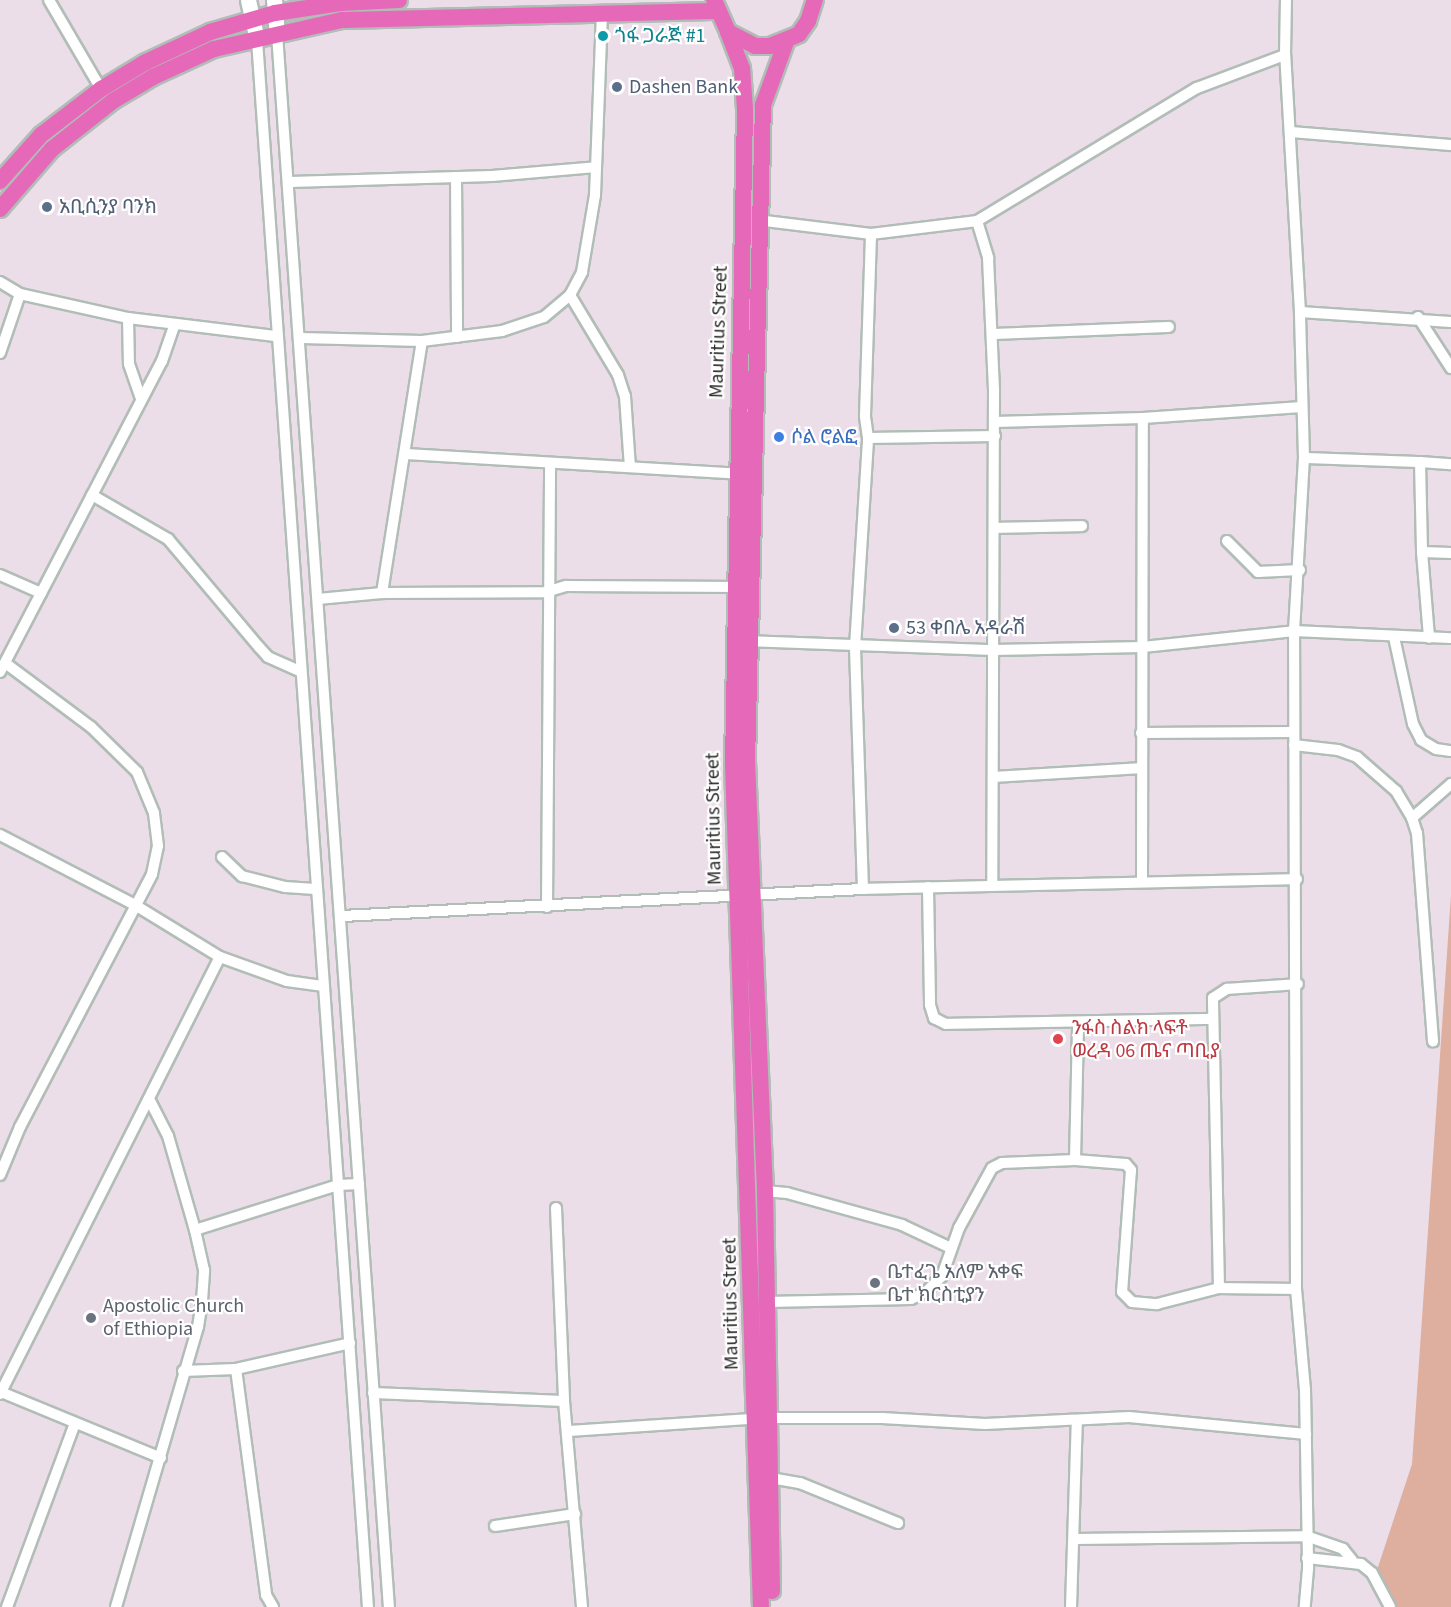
<!DOCTYPE html>
<html>
<head>
<meta charset="utf-8">
<style>
  body { margin:0 }
  #map { position:relative; width:1451px; height:1607px; overflow:hidden; background:#ecdee9; font-family:"Source Sans 3","Noto Sans Ethiopic",sans-serif }
  div>[style] { position:absolute }
  .green>* { inset:0; background:#deaf9f }
  .roads { filter:drop-shadow(2px 0 #b1bdb6) drop-shadow(-2px 0 #b1bdb6) drop-shadow(0 2px #b1bdb6) drop-shadow(0 -2px #b1bdb6) }
  .street>* { height:10px; margin:-5px; padding:0 5px; transform-origin:5px; border-radius:5px; background:#fff }
  .secondary>* { height:15px; margin:-7.5px; padding:0 7.5px; transform-origin:7.5px; border-radius:7.5px; background:#fff }
  .primary>* { height:16px; margin:-8px; padding:0 8px; transform-origin:8px; border-radius:8px; background:#e669b9 }
  .dots>* { width:16px; height:16px; translate:-50% -50%; box-sizing:border-box; border:3px solid #fff; border-radius:50% }
  span { translate:-50% -50%; white-space:nowrap; text-align:center; line-height:1.15; -webkit-text-stroke:4.5px #fff; paint-order:stroke }
  .culture-label { font-size:20px; color:#0d838f }
  .left { translate:0 -50%; text-align:left }
  .service-label { font-size:20px; color:#4e5e75 }
  .street-label { font-size:20px; color:#2b2b2b }
  .shop-label { font-size:20px; color:#366cbe }
  .health-label { font-size:20px; color:#be3a42 }
  .worship-label { font-size:20px; color:#5b616d }
</style>
</head>
<body>
<div id="map">
  <div class="green">
    <div style="clip-path:polygon(1451px 895px,1451px 1607px,1395px 1607px,1377px 1570px,1412px 1464px)"></div>
  </div>
  <div class="roads">
    <div class="street">
      <div style="left:49px;top:0;width:103px;rotate:59.7deg"></div>
      <div style="left:277px;top:34px;width:1577px;rotate:85.93deg"></div>
      <div style="left:257px;top:40px;width:1571px;rotate:85.95deg"></div>
      <div style="left:1290px;top:132px;width:162px;rotate:4.6deg"></div>
      <div style="left:456px;top:177px;width:160px;rotate:89.6deg"></div>
      <div style="left:290px;top:182px;width:202px;rotate:-1.7deg"></div>
      <div style="left:492px;top:176px;width:104px;rotate:-4.9deg"></div>
      <div style="left:757px;top:220px;width:115px;rotate:7deg"></div>
      <div style="left:871px;top:234px;width:107px;rotate:-7deg"></div>
      <div style="left:977px;top:221px;width:257px;rotate:-31.2deg"></div>
      <div style="left:1197px;top:88px;width:94px;rotate:-20.6deg"></div>
      <div style="left:977px;top:221px;width:39px;rotate:73deg"></div>
      <div style="left:988px;top:258px;width:132px;rotate:87.4deg"></div>
      <div style="left:994px;top:390px;width:495px;rotate:90.2deg"></div>
      <div style="left:0;top:282px;width:23px;rotate:31deg"></div>
      <div style="left:20px;top:294px;width:111px;rotate:12.5deg"></div>
      <div style="left:128px;top:318px;width:148px;rotate:7deg"></div>
      <div style="left:570px;top:295px;width:93px;rotate:59deg"></div>
      <div style="left:618px;top:375px;width:22px;rotate:72deg"></div>
      <div style="left:625px;top:396px;width:71px;rotate:86deg"></div>
      <div style="left:1300px;top:312px;width:151px;rotate:3.8deg"></div>
      <div style="left:1418px;top:317px;width:61px;rotate:57.1deg"></div>
      <div style="left:128px;top:318px;width:46px;rotate:88.8deg"></div>
      <div style="left:129px;top:364px;width:37px;rotate:71deg"></div>
      <div style="left:993px;top:334px;width:176px;rotate:-2.3deg"></div>
      <div style="left:301px;top:338px;width:121px;rotate:1.4deg"></div>
      <div style="left:422px;top:341px;width:81px;rotate:-7.1deg"></div>
      <div style="left:502px;top:331px;width:44px;rotate:-18.4deg"></div>
      <div style="left:544px;top:317px;width:34px;rotate:-40deg"></div>
      <div style="left:570px;top:295px;width:26px;rotate:-62deg"></div>
      <div style="left:582px;top:272px;width:78px;rotate:-80.4deg"></div>
      <div style="left:595px;top:195px;width:181px;rotate:-87.8deg"></div>
      <div style="left:0;top:353px;width:62px;rotate:-71.3deg"></div>
      <div style="left:994px;top:422px;width:149px;rotate:-1.5deg"></div>
      <div style="left:1143px;top:418px;width:159px;rotate:-4deg"></div>
      <div style="left:868px;top:438px;width:127px;rotate:-0.9deg"></div>
      <div style="left:407px;top:454px;width:336px;rotate:3.4deg"></div>
      <div style="left:1304px;top:458px;width:116px;rotate:2deg"></div>
      <div style="left:1420px;top:462px;width:90px;rotate:88.7deg"></div>
      <div style="left:1422px;top:552px;width:86px;rotate:85.3deg"></div>
      <div style="left:1420px;top:462px;width:31px;rotate:4deg"></div>
      <div style="left:92px;top:495px;width:88px;rotate:30.1deg"></div>
      <div style="left:168px;top:539px;width:141px;rotate:49.9deg"></div>
      <div style="left:259px;top:647px;width:13px;rotate:48deg"></div>
      <div style="left:268px;top:657px;width:36px;rotate:24deg"></div>
      <div style="left:996px;top:528px;width:86px;rotate:-1.3deg"></div>
      <div style="left:1227px;top:541px;width:44px;rotate:45deg"></div>
      <div style="left:1258px;top:572px;width:42px;rotate:-2.7deg"></div>
      <div style="left:1422px;top:552px;width:29px;rotate:2deg"></div>
      <div style="left:0;top:575px;width:45px;rotate:23.7deg"></div>
      <div style="left:382px;top:593px;width:255px;rotate:-81deg"></div>
      <div style="left:318px;top:599px;width:64px;rotate:-5.4deg"></div>
      <div style="left:382px;top:593px;width:164px;rotate:-0.3deg"></div>
      <div style="left:546px;top:592px;width:21px;rotate:-17deg"></div>
      <div style="left:566px;top:586px;width:176px;rotate:0.3deg"></div>
      <div style="left:1394px;top:637px;width:89px;rotate:77.7deg"></div>
      <div style="left:1413px;top:724px;width:18px;rotate:63deg"></div>
      <div style="left:1421px;top:740px;width:17px;rotate:31deg"></div>
      <div style="left:1436px;top:749px;width:15px;rotate:8deg"></div>
      <div style="left:745px;top:641px;width:249px;rotate:2.1deg"></div>
      <div style="left:994px;top:650px;width:149px;rotate:-1.2deg"></div>
      <div style="left:1143px;top:647px;width:152px;rotate:-6deg"></div>
      <div style="left:1294px;top:631px;width:157px;rotate:2.6deg"></div>
      <div style="left:0;top:672px;width:351px;rotate:-62.5deg"></div>
      <div style="left:162px;top:361px;width:37px;rotate:-71deg"></div>
      <div style="left:1141px;top:733px;width:153px;rotate:-0.4deg"></div>
      <div style="left:1294px;top:745px;width:44px;rotate:6.5deg"></div>
      <div style="left:1338px;top:750px;width:20px;rotate:20deg"></div>
      <div style="left:1357px;top:757px;width:52px;rotate:41.1deg"></div>
      <div style="left:1396px;top:791px;width:31px;rotate:59deg"></div>
      <div style="left:1412px;top:818px;width:16px;rotate:72deg"></div>
      <div style="left:1417px;top:833px;width:209px;rotate:85.6deg"></div>
      <div style="left:994px;top:777px;width:148px;rotate:-3.5deg"></div>
      <div style="left:1412px;top:818px;width:52px;rotate:-41.1deg"></div>
      <div style="left:0;top:835px;width:152px;rotate:27.4deg"></div>
      <div style="left:135px;top:905px;width:100px;rotate:31.5deg"></div>
      <div style="left:220px;top:957px;width:71px;rotate:19.7deg"></div>
      <div style="left:287px;top:981px;width:37px;rotate:8deg"></div>
      <div style="left:222px;top:857px;width:28px;rotate:44deg"></div>
      <div style="left:242px;top:876px;width:44px;rotate:14.3deg"></div>
      <div style="left:285px;top:887px;width:30px;rotate:4deg"></div>
      <div style="left:1142px;top:880px;width:462px;rotate:-89.9deg"></div>
      <div style="left:928px;top:887px;width:118px;rotate:89deg"></div>
      <div style="left:930px;top:1005px;width:14px;rotate:73deg"></div>
      <div style="left:934px;top:1018px;width:13px;rotate:27deg"></div>
      <div style="left:946px;top:1024px;width:266px;rotate:-1.1deg"></div>
      <div style="left:863px;top:889px;width:242px;rotate:-91.9deg"></div>
      <div style="left:855px;top:647px;width:209px;rotate:-86.4deg"></div>
      <div style="left:868px;top:438px;width:22px;rotate:-98deg"></div>
      <div style="left:865px;top:416px;width:182px;rotate:-88.1deg"></div>
      <div style="left:547px;top:907px;width:442px;rotate:-89.6deg"></div>
      <div style="left:342px;top:916px;width:522px;rotate:-2.97deg"></div>
      <div style="left:863px;top:889px;width:434px;rotate:-1.3deg"></div>
      <div style="left:1075px;top:1160px;width:136px;rotate:-88.7deg"></div>
      <div style="left:0;top:1175px;width:52px;rotate:-67.4deg"></div>
      <div style="left:20px;top:1127px;width:285px;rotate:-62.4deg"></div>
      <div style="left:152px;top:874px;width:29px;rotate:-78deg"></div>
      <div style="left:158px;top:846px;width:33px;rotate:-97deg"></div>
      <div style="left:154px;top:813px;width:44px;rotate:-112.5deg"></div>
      <div style="left:137px;top:772px;width:64px;rotate:-135.6deg"></div>
      <div style="left:91px;top:727px;width:107px;rotate:-143.3deg"></div>
      <div style="left:765px;top:1191px;width:22px;rotate:5deg"></div>
      <div style="left:787px;top:1193px;width:119px;rotate:15.5deg"></div>
      <div style="left:902px;top:1225px;width:54px;rotate:25.1deg"></div>
      <div style="left:556px;top:1208px;width:193px;rotate:87.6deg"></div>
      <div style="left:564px;top:1401px;width:207px;rotate:85deg"></div>
      <div style="left:195px;top:1230px;width:150px;rotate:-17.5deg"></div>
      <div style="left:338px;top:1185px;width:21px;rotate:-3deg"></div>
      <div style="left:1219px;top:1288px;width:290px;rotate:-91.2deg"></div>
      <div style="left:1213px;top:998px;width:17px;rotate:-33deg"></div>
      <div style="left:1227px;top:989px;width:71px;rotate:-4deg"></div>
      <div style="left:1296px;top:1289px;width:100px;rotate:84.9deg"></div>
      <div style="left:1305px;top:1389px;width:180px;rotate:89deg"></div>
      <div style="left:1308px;top:1569px;width:38px;rotate:95deg"></div>
      <div style="left:766px;top:1302px;width:145px;rotate:-1.2deg"></div>
      <div style="left:911px;top:1299px;width:17px;rotate:-25deg"></div>
      <div style="left:926px;top:1292px;width:23px;rotate:-45deg"></div>
      <div style="left:942px;top:1276px;width:51px;rotate:-70.5deg"></div>
      <div style="left:959px;top:1228px;width:68px;rotate:-61.2deg"></div>
      <div style="left:992px;top:1168px;width:11px;rotate:-27deg"></div>
      <div style="left:1002px;top:1163px;width:73px;rotate:-2.4deg"></div>
      <div style="left:1075px;top:1160px;width:51px;rotate:4.5deg"></div>
      <div style="left:1126px;top:1164px;width:8px;rotate:50deg"></div>
      <div style="left:1131px;top:1170px;width:122px;rotate:94.2deg"></div>
      <div style="left:1122px;top:1292px;width:14px;rotate:45deg"></div>
      <div style="left:1132px;top:1302px;width:25px;rotate:5deg"></div>
      <div style="left:1157px;top:1304px;width:64px;rotate:-14.5deg"></div>
      <div style="left:1219px;top:1288px;width:77px;rotate:0.7deg"></div>
      <div style="left:1296px;top:1289px;width:658px;rotate:-90.17deg"></div>
      <div style="left:1294px;top:631px;width:173px;rotate:-86.7deg"></div>
      <div style="left:1304px;top:458px;width:146px;rotate:-91.6deg"></div>
      <div style="left:1300px;top:312px;width:257px;rotate:-93.3deg"></div>
      <div style="left:1285px;top:55px;width:55px;rotate:-89deg"></div>
      <div style="left:236px;top:1369px;width:228px;rotate:82.4deg"></div>
      <div style="left:266px;top:1595px;width:14px;rotate:60deg"></div>
      <div style="left:183px;top:1371px;width:53px;rotate:-2.2deg"></div>
      <div style="left:236px;top:1369px;width:117px;rotate:-12.8deg"></div>
      <div style="left:1px;top:1392px;width:173px;rotate:22.4deg"></div>
      <div style="left:373px;top:1393px;width:191px;rotate:2.4deg"></div>
      <div style="left:0;top:1394px;width:489px;rotate:-63.3deg"></div>
      <div style="left:569px;top:1431px;width:198px;rotate:-3.8deg"></div>
      <div style="left:767px;top:1418px;width:115px"></div>
      <div style="left:882px;top:1418px;width:103px;rotate:3.3deg"></div>
      <div style="left:985px;top:1424px;width:144px;rotate:-2.8deg"></div>
      <div style="left:1129px;top:1417px;width:178px;rotate:5.5deg"></div>
      <div style="left:765px;top:1477px;width:36px;rotate:10deg"></div>
      <div style="left:800px;top:1483px;width:106px;rotate:22.2deg"></div>
      <div style="left:495px;top:1526px;width:81px;rotate:-8.5deg"></div>
      <div style="left:1074px;top:1539px;width:232px;rotate:-0.7deg"></div>
      <div style="left:1306px;top:1536px;width:39px;rotate:19deg"></div>
      <div style="left:1343px;top:1549px;width:14px;rotate:51deg"></div>
      <div style="left:1307px;top:1558px;width:54px;rotate:6.3deg"></div>
      <div style="left:1361px;top:1564px;width:14px;rotate:39deg"></div>
      <div style="left:1372px;top:1573px;width:38px;rotate:62deg"></div>
      <div style="left:7px;top:1607px;width:196px;rotate:-69.7deg"></div>
      <div style="left:116px;top:1607px;width:292px;rotate:-73.7deg"></div>
      <div style="left:198px;top:1327px;width:26px;rotate:-81deg"></div>
      <div style="left:202px;top:1301px;width:31px;rotate:-86deg"></div>
      <div style="left:204px;top:1270px;width:41px;rotate:-102.7deg"></div>
      <div style="left:195px;top:1230px;width:98px;rotate:-106deg"></div>
      <div style="left:168px;top:1136px;width:39px;rotate:-117deg"></div>
      <div style="left:1071px;top:1607px;width:186px;rotate:-88.2deg"></div>
    </div>
    <div class="secondary">
      <div style="left:248px;top:0;width:41px;rotate:77.3deg"></div>
      <div style="left:274px;top:0;width:34px;rotate:85deg"></div>
    </div>
    <div class="primary">
      <div style="left:714px;top:0;width:35px;rotate:66deg"></div>
      <div style="left:728px;top:32px;width:30px;rotate:27deg"></div>
      <div style="left:755px;top:46px;width:15px"></div>
      <div style="left:770px;top:46px;width:31px;rotate:-22deg"></div>
      <div style="left:799px;top:34px;width:16px;rotate:-55deg"></div>
      <div style="left:808px;top:21px;width:22px;rotate:-72deg"></div>
      <div style="left:728px;top:32px;width:39px;rotate:69deg"></div>
      <div style="left:742px;top:68px;width:41px;rotate:85.8deg"></div>
      <div style="left:745px;top:109px;width:655px;rotate:91.05deg"></div>
      <div style="left:733px;top:764px;width:843px;rotate:88.1deg"></div>
      <div style="left:0;top:181px;width:62px;rotate:-48.3deg"></div>
      <div style="left:41px;top:135px;width:76px;rotate:-37.5deg"></div>
      <div style="left:101px;top:89px;width:52px;rotate:-31deg"></div>
      <div style="left:146px;top:62px;width:71px;rotate:-25.1deg"></div>
      <div style="left:210px;top:32px;width:68px;rotate:-16.3deg"></div>
      <div style="left:275px;top:13px;width:66px;rotate:-8.7deg"></div>
      <div style="left:340px;top:3px;width:59px;rotate:-2.9deg"></div>
      <div style="left:0;top:209px;width:79px;rotate:-49.1deg"></div>
      <div style="left:52px;top:149px;width:78px;rotate:-38.2deg"></div>
      <div style="left:113px;top:101px;width:47px;rotate:-31deg"></div>
      <div style="left:153px;top:77px;width:67px;rotate:-24.7deg"></div>
      <div style="left:214px;top:49px;width:131px;rotate:-12.8deg"></div>
      <div style="left:342px;top:20px;width:373px;rotate:-1.4deg"></div>
      <div style="left:772px;top:1591px;width:400px;rotate:-91deg"></div>
      <div style="left:765px;top:1191px;width:428px;rotate:-92.4deg"></div>
      <div style="left:747px;top:763px;width:658px;rotate:-88.61deg"></div>
      <div style="left:763px;top:105px;width:67px;rotate:-69.9deg"></div>
    </div>
  </div>
  <div class="dots">
    <div style="left:603px;top:36px;background:#0f9aa8"></div>
    <div style="left:617px;top:87px;background:#5c6f8a"></div>
    <div style="left:47px;top:207px;background:#5c6f8a"></div>
    <div style="left:779px;top:437px;background:#3f7fe0"></div>
    <div style="left:894px;top:628px;background:#5c6f8a"></div>
    <div style="left:1058px;top:1039px;background:#e0444e"></div>
    <div style="left:875px;top:1283px;background:#6b7280"></div>
    <div style="left:91px;top:1318px;background:#6b7280"></div>
  </div>
  <div class="culture-label">
    <span class="left" style="left:615px;top:36px">ጎፋ ጋራጅ #1</span>
  </div>
  <div class="service-label">
    <span class="left" style="left:629px;top:87px">Dashen Bank</span>
    <span class="left" style="left:59px;top:207px">አቢሲንያ ባንክ</span>
    <span class="left" style="left:906px;top:628px">53 ቀበሌ አዳራሽ</span>
  </div>
  <div class="street-label">
    <span style="left:719px;top:332px;rotate:-88deg">Mauritius Street</span>
    <span style="left:714px;top:819px;rotate:-91deg">Mauritius Street</span>
    <span style="left:731px;top:1304px;rotate:-91deg">Mauritius Street</span>
  </div>
  <div class="shop-label">
    <span class="left" style="left:791px;top:437px">ሶል ሮልፎ</span>
  </div>
  <div class="health-label">
    <span class="left" style="left:1072px;top:1040px">ንፋስ ስልክ ላፍቶ<br>ወረዳ 06 ጤና ጣቢያ</span>
  </div>
  <div class="worship-label">
    <span class="left" style="left:887px;top:1284px">ቤተፈጌ አለም አቀፍ<br>ቤተ ክርስቲያን</span>
    <span class="left" style="left:103px;top:1318px">Apostolic Church<br>of Ethiopia</span>
  </div>
</div>
</body>
</html>
